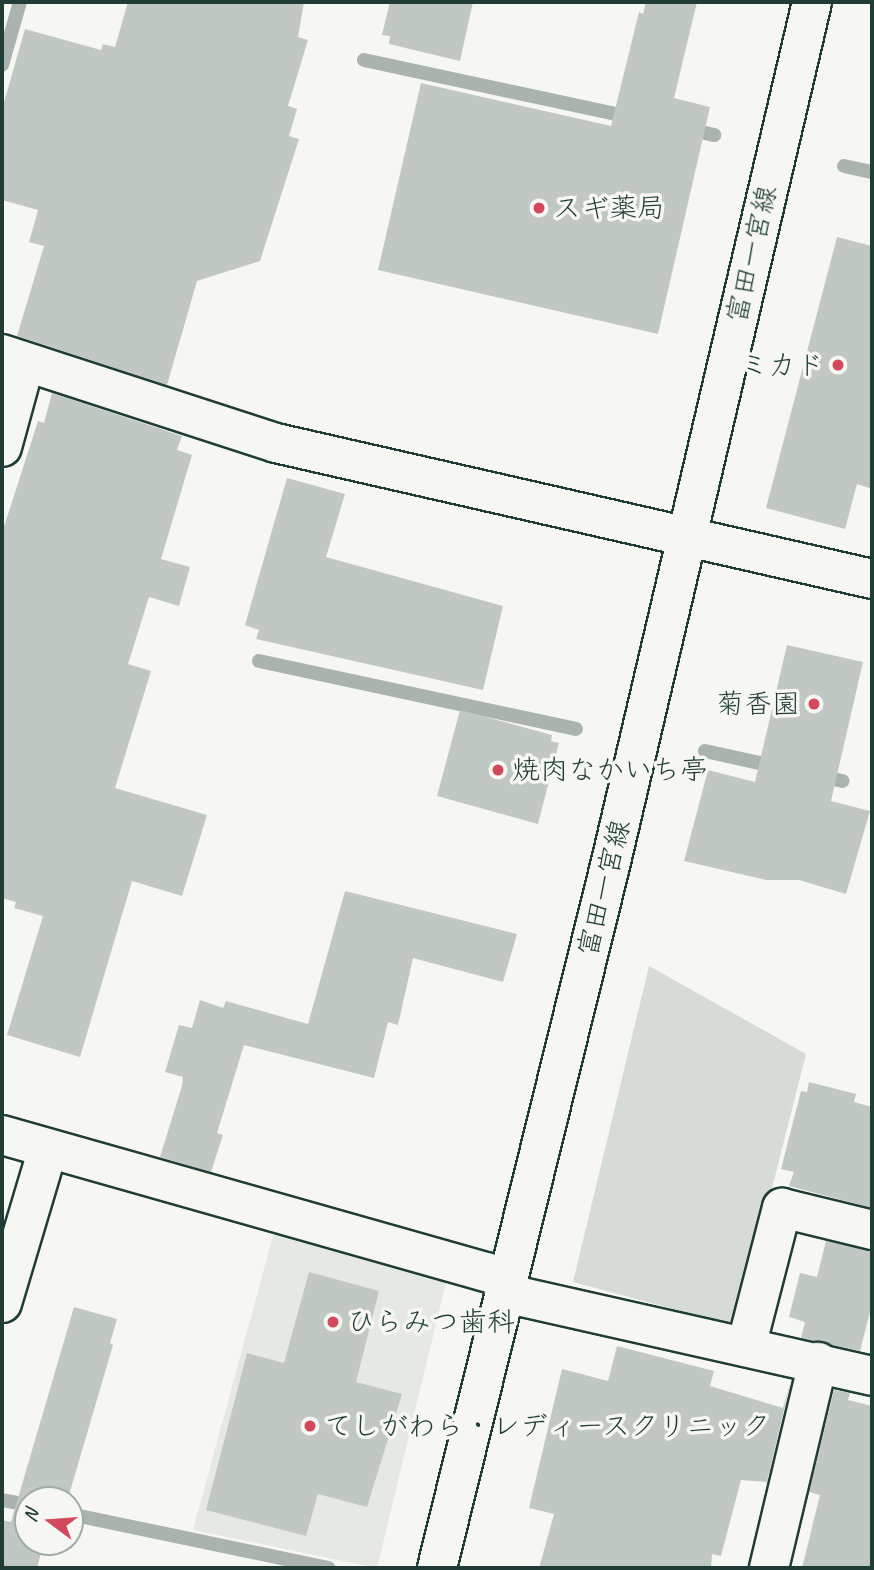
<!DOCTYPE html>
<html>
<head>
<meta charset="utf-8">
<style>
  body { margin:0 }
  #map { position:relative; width:874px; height:1570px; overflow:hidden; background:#f6f6f2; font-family:Caveat,"Klee One",sans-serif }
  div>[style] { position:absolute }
  .built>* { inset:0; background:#e6e8e4 }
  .green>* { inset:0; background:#d6dbd6 }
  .stream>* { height:14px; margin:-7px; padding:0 7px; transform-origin:7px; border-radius:7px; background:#aab3ae }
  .building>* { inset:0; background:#c1c8c3 }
  .roads { filter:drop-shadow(2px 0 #1f3d34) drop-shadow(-2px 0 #1f3d34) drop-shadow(0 2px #1f3d34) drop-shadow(0 -2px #1f3d34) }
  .minor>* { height:38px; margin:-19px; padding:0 19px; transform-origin:19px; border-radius:19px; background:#f6f6f2 }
  .major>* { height:38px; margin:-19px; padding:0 19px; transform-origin:19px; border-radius:19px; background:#f6f6f2 }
  .dots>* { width:19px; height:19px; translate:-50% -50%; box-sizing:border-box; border:4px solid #f6f6f2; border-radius:50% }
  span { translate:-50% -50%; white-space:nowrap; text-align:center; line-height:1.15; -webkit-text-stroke:7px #f6f6f2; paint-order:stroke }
  .poi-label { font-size:28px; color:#1f3d34 }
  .left { translate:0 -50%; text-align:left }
  .right { translate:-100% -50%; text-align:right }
  .street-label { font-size:28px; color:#1f3d34 }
  .frame { position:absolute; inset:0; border:4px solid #1f3d34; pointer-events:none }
  .north { position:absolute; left:14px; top:1486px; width:70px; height:70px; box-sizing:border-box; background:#f6f6f2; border:2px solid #a0aca6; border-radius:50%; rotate:286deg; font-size:19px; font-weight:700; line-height:28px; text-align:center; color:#1f3d34 }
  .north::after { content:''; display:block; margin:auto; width:24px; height:32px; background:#d1495b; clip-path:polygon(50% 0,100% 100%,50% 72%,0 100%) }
</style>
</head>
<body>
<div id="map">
  <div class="built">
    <div style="clip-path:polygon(276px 1225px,448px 1274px,377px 1568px,193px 1530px)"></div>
  </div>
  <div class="green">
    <div style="clip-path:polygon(649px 966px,806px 1054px,737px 1326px,573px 1282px)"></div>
  </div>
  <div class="stream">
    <div style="left:364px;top:60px;width:272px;rotate:12.1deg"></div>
    <div style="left:2px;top:65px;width:66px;rotate:-74.1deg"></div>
    <div style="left:688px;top:129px;width:27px;rotate:13deg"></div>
    <div style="left:844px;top:166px;width:29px;rotate:12deg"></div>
    <div style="left:259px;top:661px;width:324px;rotate:12.1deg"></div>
    <div style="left:705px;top:751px;width:75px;rotate:12.4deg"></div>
    <div style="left:819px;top:776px;width:24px;rotate:12deg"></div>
    <div style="left:2px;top:1500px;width:26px;rotate:11deg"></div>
    <div style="left:70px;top:1514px;width:264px;rotate:11.8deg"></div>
  </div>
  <div class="building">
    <div style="clip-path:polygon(128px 2px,304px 2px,298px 37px,308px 40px,288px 106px,297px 109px,289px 136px,299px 139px,260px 261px,197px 281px,167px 385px,17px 336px,44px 246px,29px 242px,38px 210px,2px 200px,2px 109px,25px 29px,101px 50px,103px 44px,115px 47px)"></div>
    <div style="clip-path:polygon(390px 2px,473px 2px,460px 61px,389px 44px,390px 36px,382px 35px)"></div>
    <div style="clip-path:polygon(646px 2px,697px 2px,674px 98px,710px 107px,658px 334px,378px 270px,421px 83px,611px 126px,639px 12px,643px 14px)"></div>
    <div style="clip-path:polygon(837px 237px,872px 246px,872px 489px,857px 484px,845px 529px,766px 508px)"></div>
    <div style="clip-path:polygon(52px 393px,182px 436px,177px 450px,192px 455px,161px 559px,190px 567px,179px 606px,149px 597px,128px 664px,151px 671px,115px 788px,207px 815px,182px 896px,132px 881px,80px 1057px,7px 1035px,43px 916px,14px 908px,16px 902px,2px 898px,2px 533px,38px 421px,44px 423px)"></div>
    <div style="clip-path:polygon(287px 478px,345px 494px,326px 557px,503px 606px,483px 690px,256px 639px,259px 630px,245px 625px)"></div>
    <div style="clip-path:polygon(787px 645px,863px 662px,831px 801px,870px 811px,846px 894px,799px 880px,766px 880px,684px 861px,708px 770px,755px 782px)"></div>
    <div style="clip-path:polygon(460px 710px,552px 735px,551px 741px,559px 743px,538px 824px,437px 796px)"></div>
    <div style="clip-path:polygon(345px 891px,517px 934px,503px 982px,413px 958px,398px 1025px,388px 1022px,374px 1078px,244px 1045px,217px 1133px,223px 1135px,211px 1172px,160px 1157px,182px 1086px,183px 1077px,165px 1072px,179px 1025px,192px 1028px,200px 1000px,223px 1008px,226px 1001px,308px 1024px)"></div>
    <div style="clip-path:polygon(809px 1082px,856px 1094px,854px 1102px,872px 1107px,872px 1208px,789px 1186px,794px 1172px,781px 1169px,801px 1091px,807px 1092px)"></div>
    <div style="clip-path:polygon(826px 1241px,872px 1251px,872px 1304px,860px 1351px,801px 1338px,805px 1322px,789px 1317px,800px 1273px,817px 1277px)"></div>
    <div style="clip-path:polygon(309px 1272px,379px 1291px,356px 1382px,402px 1394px,367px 1507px,318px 1494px,306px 1536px,206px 1510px,247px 1353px,284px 1363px)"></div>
    <div style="clip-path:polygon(74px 1307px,117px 1319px,110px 1343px,113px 1345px,69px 1495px,57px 1492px,55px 1500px,28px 1500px,28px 1542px,44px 1542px,37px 1568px,2px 1568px,2px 1520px,11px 1522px)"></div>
    <div style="clip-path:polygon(617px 1346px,714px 1371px,710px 1386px,783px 1408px,791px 1380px,767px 1482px,741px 1480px,721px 1556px,712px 1554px,711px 1568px,539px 1568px,554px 1514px,529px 1508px,562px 1369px,608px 1381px)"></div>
    <div style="clip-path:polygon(834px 1390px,850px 1393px,848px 1400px,872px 1406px,872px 1568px,802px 1568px,820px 1495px,809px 1492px)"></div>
  </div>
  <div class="roads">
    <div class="minor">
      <div style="left:2px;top:354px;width:288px;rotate:18deg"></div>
      <div style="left:276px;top:443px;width:611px;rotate:12.85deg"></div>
      <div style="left:2px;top:447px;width:87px;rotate:-74.7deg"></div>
      <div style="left:2px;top:1135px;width:525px;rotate:15.81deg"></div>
      <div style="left:504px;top:1293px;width:377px;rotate:12.7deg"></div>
      <div style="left:2px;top:1303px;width:161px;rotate:-73.4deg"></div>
      <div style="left:746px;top:1347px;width:144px;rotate:-75.5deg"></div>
      <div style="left:782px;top:1208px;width:93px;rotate:13.7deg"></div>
      <div style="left:769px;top:1568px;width:212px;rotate:-76.6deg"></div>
    </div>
    <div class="major">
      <div style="left:437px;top:1568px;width:723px;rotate:-76.16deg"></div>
      <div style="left:610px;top:866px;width:887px;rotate:-76.84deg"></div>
    </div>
  </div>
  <div class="dots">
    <div style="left:539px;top:208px;background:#d1495b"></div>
    <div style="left:838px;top:365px;background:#d1495b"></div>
    <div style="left:814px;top:704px;background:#d1495b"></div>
    <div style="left:498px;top:770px;background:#d1495b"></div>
    <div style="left:333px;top:1322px;background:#d1495b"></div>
    <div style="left:310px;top:1426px;background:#d1495b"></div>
  </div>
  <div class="poi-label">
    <span class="left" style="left:553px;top:208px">スギ薬局</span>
    <span class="right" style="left:824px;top:365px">ミカド</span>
    <span class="right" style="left:800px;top:704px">菊香園</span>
    <span class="left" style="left:512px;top:770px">焼肉なかいち亭</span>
    <span class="left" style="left:347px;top:1322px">ひらみつ歯科</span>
    <span class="left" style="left:324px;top:1426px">てしがわら・レディースクリニック</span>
  </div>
  <div class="street-label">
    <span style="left:752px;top:254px;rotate:-77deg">富田一宮線</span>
    <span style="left:604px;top:888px;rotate:-76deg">富田一宮線</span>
  </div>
  <div class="frame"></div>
  <div class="north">N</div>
</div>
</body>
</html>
